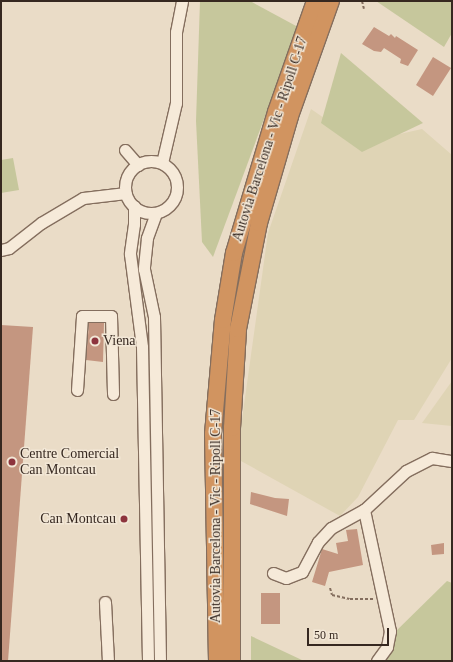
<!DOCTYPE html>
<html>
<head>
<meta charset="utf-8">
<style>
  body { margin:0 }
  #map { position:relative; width:453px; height:662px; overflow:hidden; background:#eadcc7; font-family:"Times New Roman",serif }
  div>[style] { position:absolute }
  .farmland>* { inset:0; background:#dfd4b5 }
  .green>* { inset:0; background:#c6c79c }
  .building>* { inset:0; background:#c49680 }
  .path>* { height:2px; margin-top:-1px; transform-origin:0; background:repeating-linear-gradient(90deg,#846e5e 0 3px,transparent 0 5px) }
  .roads { filter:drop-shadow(1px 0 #846e5e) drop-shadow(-1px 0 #846e5e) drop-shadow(0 1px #846e5e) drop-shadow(0 -1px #846e5e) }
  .minor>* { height:11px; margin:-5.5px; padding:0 5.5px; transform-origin:5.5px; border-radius:5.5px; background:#f6ead9 }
  .minor>.ring { margin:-5.5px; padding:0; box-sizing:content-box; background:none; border:11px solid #f6ead9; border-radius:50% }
  .highway>* { height:16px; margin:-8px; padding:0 8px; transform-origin:8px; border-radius:8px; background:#d19460 }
  .dots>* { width:11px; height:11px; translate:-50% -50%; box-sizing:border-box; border:2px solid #f2e7d6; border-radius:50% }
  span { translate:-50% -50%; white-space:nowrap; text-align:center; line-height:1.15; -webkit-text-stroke:3px #f2e7d6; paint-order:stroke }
  .street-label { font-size:14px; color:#362820 }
  .poi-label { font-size:14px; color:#362820 }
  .left { translate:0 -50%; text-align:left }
  .right { translate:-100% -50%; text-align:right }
  .frame { position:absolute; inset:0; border:2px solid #362820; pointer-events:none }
  .scale { position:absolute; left:307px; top:628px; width:82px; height:18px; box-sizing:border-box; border:2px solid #362820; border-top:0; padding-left:5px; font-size:12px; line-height:14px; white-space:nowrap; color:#362820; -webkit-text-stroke:3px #f2e7d6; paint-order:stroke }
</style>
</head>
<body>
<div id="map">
  <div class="farmland">
    <div style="clip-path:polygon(311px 109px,360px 143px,422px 129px,452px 155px,452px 358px,414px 420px,398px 420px,358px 497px,340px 516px,241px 461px,239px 441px,268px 233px)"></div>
    <div style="clip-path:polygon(452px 381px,452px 426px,422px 423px)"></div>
  </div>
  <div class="green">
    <div style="clip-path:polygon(200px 1px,250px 1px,298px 27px,213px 257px,202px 242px,196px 121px)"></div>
    <div style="clip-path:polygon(376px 1px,452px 1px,452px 33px,444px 47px)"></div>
    <div style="clip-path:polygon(341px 53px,423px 123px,362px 152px,321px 123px)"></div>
    <div style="clip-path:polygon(13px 158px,19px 190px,1px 193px,1px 160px)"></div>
    <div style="clip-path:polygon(447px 581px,452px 583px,452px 661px,382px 661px,391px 636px)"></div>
    <div style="clip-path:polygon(251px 636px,304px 661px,251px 661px)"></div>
  </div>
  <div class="building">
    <div style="clip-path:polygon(374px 27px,389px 36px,391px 34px,395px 38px,396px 36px,418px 50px,408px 66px,400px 63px,401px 59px,384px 48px,381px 52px,374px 51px,362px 44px)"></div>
    <div style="clip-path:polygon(433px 57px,451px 68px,433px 96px,416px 85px)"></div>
    <div style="clip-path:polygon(89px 323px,104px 323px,103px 362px,86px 360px)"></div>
    <div style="clip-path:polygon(1px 325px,33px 327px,8px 661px,1px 661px)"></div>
    <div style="clip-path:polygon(251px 492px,275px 498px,289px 499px,287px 516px,250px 504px)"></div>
    <div style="clip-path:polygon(357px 529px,363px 565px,329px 572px,325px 586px,312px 582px,322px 549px,338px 554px,336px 543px,348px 541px,346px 530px)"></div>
    <div style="clip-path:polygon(444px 543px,444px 554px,432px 555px,431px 545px)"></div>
    <div style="clip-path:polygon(261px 593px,280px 593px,280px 624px,261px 624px)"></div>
  </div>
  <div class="path">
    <div style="left:362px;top:1px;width:8px;rotate:76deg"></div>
    <div style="left:330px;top:588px;width:7px;rotate:74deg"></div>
    <div style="left:332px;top:595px;width:18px;rotate:13deg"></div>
    <div style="left:350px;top:599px;width:23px"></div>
  </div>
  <div class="roads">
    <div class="minor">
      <div style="left:125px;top:150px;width:20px;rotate:49deg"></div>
      <div class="ring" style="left:125px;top:161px;width:41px;height:41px"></div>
      <div style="left:162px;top:163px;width:62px;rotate:-76.9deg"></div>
      <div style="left:176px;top:103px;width:71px;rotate:-90deg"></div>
      <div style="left:176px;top:32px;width:32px;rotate:-79deg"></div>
      <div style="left:134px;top:206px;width:18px;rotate:90deg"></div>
      <div style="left:134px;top:224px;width:30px;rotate:98deg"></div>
      <div style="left:130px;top:254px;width:94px;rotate:82.6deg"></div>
      <div style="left:142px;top:347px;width:314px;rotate:88.9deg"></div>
      <div style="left:156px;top:213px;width:27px;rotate:110deg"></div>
      <div style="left:147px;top:238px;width:31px;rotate:96deg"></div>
      <div style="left:144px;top:269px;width:49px;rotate:78.2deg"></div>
      <div style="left:154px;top:317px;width:344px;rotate:89deg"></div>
      <div style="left:1px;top:250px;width:8px;rotate:-14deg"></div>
      <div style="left:9px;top:248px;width:41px;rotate:-38deg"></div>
      <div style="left:41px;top:223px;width:49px;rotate:-30.8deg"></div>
      <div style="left:83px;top:198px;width:43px;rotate:-6.6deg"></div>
      <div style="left:77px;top:390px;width:74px;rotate:-86.1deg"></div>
      <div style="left:82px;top:316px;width:29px"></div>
      <div style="left:111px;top:316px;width:78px;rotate:88.5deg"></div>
      <div style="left:364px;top:510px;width:124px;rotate:77.9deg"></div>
      <div style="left:390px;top:631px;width:16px;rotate:101deg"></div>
      <div style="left:387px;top:647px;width:17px;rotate:126deg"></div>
      <div style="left:273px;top:573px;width:14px;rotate:21deg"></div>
      <div style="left:286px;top:578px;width:17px;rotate:-21deg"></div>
      <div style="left:302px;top:572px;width:34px;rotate:-62deg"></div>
      <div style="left:318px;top:542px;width:19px;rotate:-47deg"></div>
      <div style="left:331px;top:528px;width:38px;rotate:-29deg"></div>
      <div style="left:364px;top:510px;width:57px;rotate:-42.9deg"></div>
      <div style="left:406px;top:471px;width:29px;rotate:-27deg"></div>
      <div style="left:432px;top:458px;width:20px;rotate:9deg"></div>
      <div style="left:105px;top:602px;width:59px;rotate:87.1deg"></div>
    </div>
    <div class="highway">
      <div style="left:217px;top:661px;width:227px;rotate:-91deg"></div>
      <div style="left:213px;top:434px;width:114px;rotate:-85deg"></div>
      <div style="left:223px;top:320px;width:68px;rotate:-80.7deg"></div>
      <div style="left:234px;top:253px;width:147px;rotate:-73.4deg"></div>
      <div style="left:276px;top:112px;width:118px;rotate:-70.6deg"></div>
      <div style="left:232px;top:661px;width:233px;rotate:-90deg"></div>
      <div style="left:232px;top:428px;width:99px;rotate:-86.5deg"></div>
      <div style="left:238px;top:329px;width:108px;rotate:-78.8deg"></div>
      <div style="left:259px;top:223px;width:111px;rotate:-73.8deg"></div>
      <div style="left:290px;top:116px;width:122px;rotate:-70.4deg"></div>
    </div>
  </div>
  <div class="dots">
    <div style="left:95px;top:341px;background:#8d343d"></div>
    <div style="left:12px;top:462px;background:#8d343d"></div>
    <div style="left:124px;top:519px;background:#8d343d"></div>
  </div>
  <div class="street-label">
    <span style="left:270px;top:139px;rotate:-72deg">Autovia Barcelona - Vic - Ripoll C-17</span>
    <span style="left:216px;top:516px;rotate:-90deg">Autovia Barcelona - Vic - Ripoll C-17</span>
  </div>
  <div class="poi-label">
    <span class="left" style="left:103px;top:341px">Viena</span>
    <span class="left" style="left:20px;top:462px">Centre Comercial<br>Can Montcau</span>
    <span class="right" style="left:116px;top:519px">Can Montcau</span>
  </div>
  <div class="frame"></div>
  <div class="scale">50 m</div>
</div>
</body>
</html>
